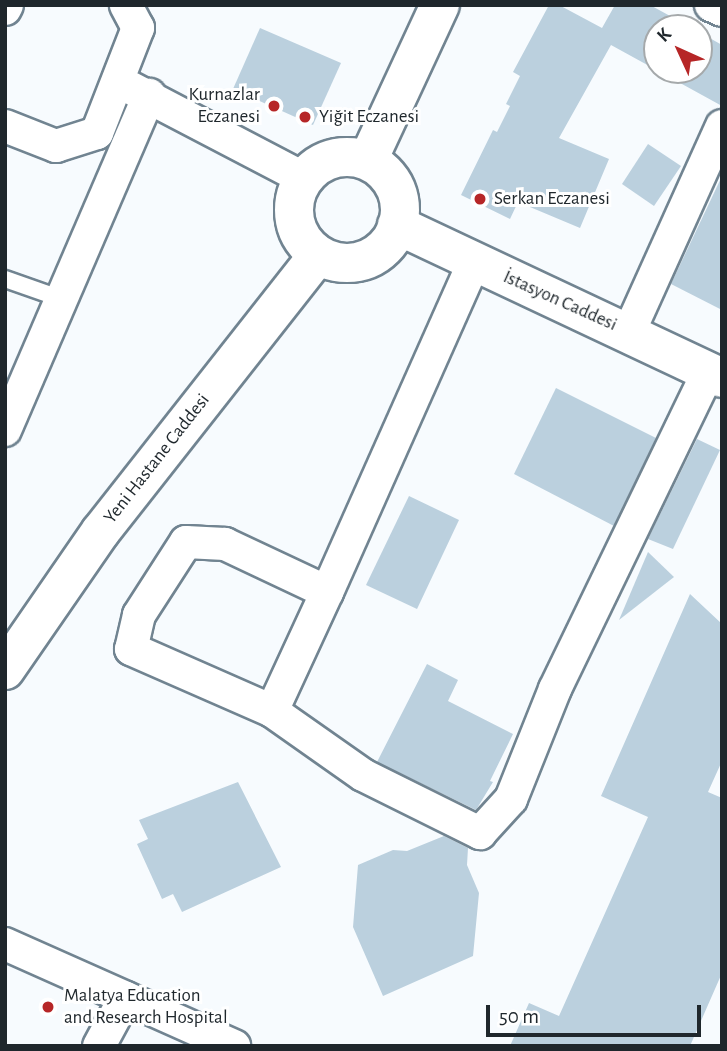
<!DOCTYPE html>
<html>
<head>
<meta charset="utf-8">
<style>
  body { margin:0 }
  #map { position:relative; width:727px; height:1051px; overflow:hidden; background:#f7fbfe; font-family:"Alegreya Sans",sans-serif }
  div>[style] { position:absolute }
  .building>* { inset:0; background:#bbd0de }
  .roads { filter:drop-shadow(2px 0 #718491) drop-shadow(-2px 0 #718491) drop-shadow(0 2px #718491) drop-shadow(0 -2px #718491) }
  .service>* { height:16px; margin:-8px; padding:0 8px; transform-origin:8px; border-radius:8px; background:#fff }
  .minor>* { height:32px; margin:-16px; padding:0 16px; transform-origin:16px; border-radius:16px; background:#fff }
  .secondary>* { height:38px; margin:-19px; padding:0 19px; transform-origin:19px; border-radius:19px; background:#fff }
  .secondary>.ring { margin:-19px; padding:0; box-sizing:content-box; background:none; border:38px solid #fff; border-radius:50% }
  .dots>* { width:19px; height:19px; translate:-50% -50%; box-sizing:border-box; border:4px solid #fff; border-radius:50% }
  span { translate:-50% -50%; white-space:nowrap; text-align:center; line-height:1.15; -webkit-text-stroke:6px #fff; paint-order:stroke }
  .poi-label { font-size:19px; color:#1f272c }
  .right { translate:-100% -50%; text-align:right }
  .left { translate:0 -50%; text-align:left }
  .street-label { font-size:19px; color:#1f272c }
  .frame { position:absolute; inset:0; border:7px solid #1f272c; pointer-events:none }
  .north { position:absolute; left:643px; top:14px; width:70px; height:70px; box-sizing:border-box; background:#fff; border:2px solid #a5a9ab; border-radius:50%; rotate:315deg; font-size:19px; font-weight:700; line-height:28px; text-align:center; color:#1f272c }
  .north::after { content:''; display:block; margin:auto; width:24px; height:32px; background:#b62627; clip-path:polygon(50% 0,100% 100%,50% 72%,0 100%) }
  .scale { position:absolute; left:486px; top:1005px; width:215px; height:32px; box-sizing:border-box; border:4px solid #1f272c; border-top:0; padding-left:9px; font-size:21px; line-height:24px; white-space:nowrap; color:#1f272c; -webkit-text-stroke:5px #fff; paint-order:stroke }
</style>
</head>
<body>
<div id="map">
  <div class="building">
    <div style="clip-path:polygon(549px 5px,559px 5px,602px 28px,615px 5px,650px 5px,692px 28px,657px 28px,657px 70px,699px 70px,699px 32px,722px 45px,722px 106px,611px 45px,559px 138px,609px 159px,580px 228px,518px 202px,510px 219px,461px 195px,493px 130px,497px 132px,510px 106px,506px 104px,520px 76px,513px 72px)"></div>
    <div style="clip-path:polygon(260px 28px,341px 63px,313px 125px,233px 89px)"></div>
    <div style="clip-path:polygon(648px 144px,681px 166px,654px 206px,622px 184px)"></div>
    <div style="clip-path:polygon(722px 176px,722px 310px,671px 284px)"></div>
    <div style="clip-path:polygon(556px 388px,656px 438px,614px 526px,514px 474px)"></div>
    <div style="clip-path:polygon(697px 439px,720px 450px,673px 549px,648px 539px)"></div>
    <div style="clip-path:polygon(409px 496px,459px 520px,417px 609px,366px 585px)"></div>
    <div style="clip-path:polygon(648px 552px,674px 577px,619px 620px)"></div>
    <div style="clip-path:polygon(690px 594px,722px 624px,722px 761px,708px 792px,722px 798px,722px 973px,690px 1046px,510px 1046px,529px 1003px,559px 1016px,648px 817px,601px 796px)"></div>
    <div style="clip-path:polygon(427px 664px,458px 680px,448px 701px,513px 734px,490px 781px,493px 782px,476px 810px,377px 762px)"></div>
    <div style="clip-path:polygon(238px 782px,281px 867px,182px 912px,173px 894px,162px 899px,137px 844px,148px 839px,139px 820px)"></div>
    <div style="clip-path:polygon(444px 836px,468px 848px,467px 865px,479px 893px,473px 956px,383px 996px,353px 927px,358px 865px,393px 850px,407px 851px)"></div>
  </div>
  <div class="roads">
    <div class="service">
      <div style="left:5px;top:279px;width:60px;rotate:19.3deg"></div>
    </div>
    <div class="minor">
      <div style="left:711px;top:5px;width:12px;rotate:24deg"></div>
      <div style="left:5px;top:9px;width:4px;rotate:-63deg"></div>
      <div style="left:131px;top:88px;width:194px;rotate:27.6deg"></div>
      <div style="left:5px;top:126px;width:55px;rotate:21.4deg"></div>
      <div style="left:56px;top:146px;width:43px;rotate:-17.6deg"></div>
      <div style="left:97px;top:133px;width:113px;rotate:-68.7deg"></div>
      <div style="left:138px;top:28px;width:26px;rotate:-118deg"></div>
      <div style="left:474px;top:262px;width:361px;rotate:114deg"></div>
      <div style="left:327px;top:592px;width:113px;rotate:-154.8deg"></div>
      <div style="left:225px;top:544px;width:39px;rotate:-177deg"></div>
      <div style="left:186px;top:542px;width:87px;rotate:122.8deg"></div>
      <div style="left:139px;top:615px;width:35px;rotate:103deg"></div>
      <div style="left:131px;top:649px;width:154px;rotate:23.7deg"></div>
      <div style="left:272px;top:711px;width:111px;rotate:35.1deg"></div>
      <div style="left:363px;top:775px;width:131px;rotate:26.4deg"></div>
      <div style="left:480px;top:833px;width:46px;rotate:-47.6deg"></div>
      <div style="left:511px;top:799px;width:118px;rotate:-68.2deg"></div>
      <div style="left:555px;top:689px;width:353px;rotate:-64.2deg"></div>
      <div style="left:629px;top:332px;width:226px;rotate:-65.7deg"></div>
      <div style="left:5px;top:430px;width:365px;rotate:-66.7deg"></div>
      <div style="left:272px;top:711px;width:131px;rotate:-65.2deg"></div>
      <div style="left:5px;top:944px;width:251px;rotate:24deg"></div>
      <div style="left:99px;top:1046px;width:55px;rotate:-61.6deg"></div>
    </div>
    <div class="secondary">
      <div class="ring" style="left:294px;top:157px;width:68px;height:68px"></div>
      <div style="left:368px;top:160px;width:171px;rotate:-65.1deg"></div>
      <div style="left:397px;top:225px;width:359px;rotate:25.2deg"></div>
      <div style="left:5px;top:670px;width:169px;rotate:-55.4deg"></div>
      <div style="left:101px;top:531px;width:351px;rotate:-51.8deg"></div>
    </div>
  </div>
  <div class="dots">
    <div style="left:274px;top:106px;background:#b62627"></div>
    <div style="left:305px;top:117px;background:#b62627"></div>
    <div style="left:480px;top:199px;background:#b62627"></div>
    <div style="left:48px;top:1007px;background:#b62627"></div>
  </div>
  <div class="poi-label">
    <span class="right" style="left:260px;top:106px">Kurnazlar<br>Eczanesi</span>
    <span class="left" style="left:319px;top:117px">Yiğit Eczanesi</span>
    <span class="left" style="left:494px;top:199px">Serkan Eczanesi</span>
    <span class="left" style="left:64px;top:1007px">Malatya Education<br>and Research Hospital</span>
  </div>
  <div class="street-label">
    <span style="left:560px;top:301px;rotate:24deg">İstasyon Caddesi</span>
    <span style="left:157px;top:459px;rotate:-52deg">Yeni Hastane Caddesi</span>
  </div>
  <div class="frame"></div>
  <div class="north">K</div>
  <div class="scale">50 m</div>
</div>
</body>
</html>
